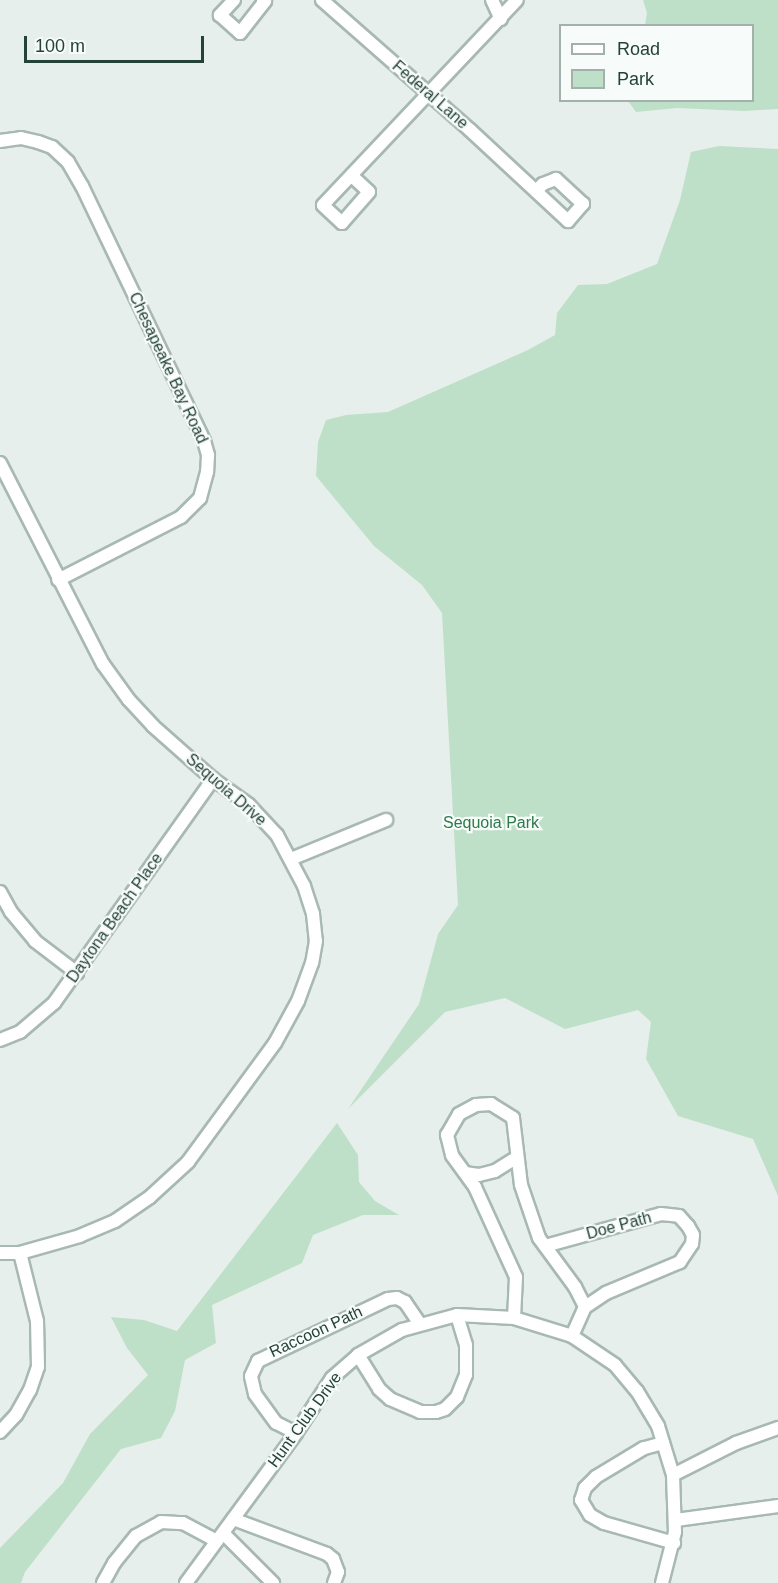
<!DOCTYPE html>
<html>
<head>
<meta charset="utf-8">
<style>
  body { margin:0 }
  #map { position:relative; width:778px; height:1583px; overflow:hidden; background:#e6efeb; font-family:Helvetica,sans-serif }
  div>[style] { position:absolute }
  .green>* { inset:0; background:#bfe0c8 }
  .roads { filter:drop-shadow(2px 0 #a8b8b2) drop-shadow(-2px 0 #a8b8b2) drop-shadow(0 2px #a8b8b2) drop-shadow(0 -2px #a8b8b2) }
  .minor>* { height:12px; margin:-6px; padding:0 6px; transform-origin:6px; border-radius:6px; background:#fff }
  span { translate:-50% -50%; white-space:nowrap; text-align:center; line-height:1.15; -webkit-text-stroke:4.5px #f7fbf9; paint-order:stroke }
  .street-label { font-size:16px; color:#24423a }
  .park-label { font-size:16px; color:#2d7a4b }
  .legend { position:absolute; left:559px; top:24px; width:195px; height:78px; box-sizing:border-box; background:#f7fbf9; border:2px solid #a3b1ad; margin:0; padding:8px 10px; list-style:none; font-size:18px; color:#24423a }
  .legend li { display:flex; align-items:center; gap:12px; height:30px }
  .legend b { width:30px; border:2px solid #a3b1ad }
  .scale { position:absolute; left:24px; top:36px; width:180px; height:27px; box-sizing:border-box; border:3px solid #24423a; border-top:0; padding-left:8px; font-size:18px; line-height:21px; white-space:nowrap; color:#24423a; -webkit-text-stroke:4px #f7fbf9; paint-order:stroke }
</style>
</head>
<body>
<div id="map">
  <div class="green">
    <div style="clip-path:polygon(643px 0,778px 0,778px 109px,744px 111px,677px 108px,636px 112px,628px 101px,752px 100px,752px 26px,645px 25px,647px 13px)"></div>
    <div style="clip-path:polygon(719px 146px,778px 149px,778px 1196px,753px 1139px,678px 1116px,646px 1059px,651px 1022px,638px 1010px,565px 1029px,505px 998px,445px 1012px,348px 1109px,419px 1004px,438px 934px,458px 905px,442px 613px,422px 585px,374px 546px,316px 476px,318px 442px,326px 420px,346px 415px,388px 412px,528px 350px,555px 335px,557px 313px,578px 285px,607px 284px,657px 264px,680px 200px,691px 152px)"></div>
    <div style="clip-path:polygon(337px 1123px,358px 1155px,359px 1182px,375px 1201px,399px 1215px,363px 1215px,313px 1235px,302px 1263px,212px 1305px,216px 1343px,185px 1360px,175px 1411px,161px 1438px,121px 1449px,25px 1572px,21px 1583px,0 1583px,0 1548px,63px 1483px,90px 1434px,148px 1375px,127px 1348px,111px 1317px,144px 1320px,177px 1331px)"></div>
  </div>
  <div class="roads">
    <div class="minor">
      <div style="left:234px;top:0;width:21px;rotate:133deg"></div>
      <div style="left:220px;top:15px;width:27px;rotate:42deg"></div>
      <div style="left:240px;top:33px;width:41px;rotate:-52deg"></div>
      <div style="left:265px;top:1px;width:2px;rotate:-153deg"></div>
      <div style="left:322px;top:0;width:197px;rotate:41.3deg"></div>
      <div style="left:470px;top:130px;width:134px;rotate:42.9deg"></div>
      <div style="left:568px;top:221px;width:23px;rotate:-49deg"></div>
      <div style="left:583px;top:204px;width:37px;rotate:-137deg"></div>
      <div style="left:556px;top:179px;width:14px;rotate:159deg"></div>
      <div style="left:543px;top:184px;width:10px;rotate:135deg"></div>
      <div style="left:492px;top:0;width:21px;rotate:65deg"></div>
      <div style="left:0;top:141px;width:21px;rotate:-8deg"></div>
      <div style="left:21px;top:138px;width:17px;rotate:13deg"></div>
      <div style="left:38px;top:142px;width:15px;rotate:20deg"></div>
      <div style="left:52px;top:147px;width:22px;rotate:43deg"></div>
      <div style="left:68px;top:162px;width:28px;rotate:60deg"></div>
      <div style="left:82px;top:186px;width:283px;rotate:64.4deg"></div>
      <div style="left:204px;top:441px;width:15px;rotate:74deg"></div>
      <div style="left:208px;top:455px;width:17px;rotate:93deg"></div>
      <div style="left:207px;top:472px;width:27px;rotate:105deg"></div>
      <div style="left:200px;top:498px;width:27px;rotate:135deg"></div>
      <div style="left:181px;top:517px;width:138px;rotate:152.9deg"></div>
      <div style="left:352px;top:176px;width:23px;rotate:43deg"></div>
      <div style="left:369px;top:192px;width:41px;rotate:131.1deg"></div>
      <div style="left:342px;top:223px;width:26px;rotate:-137deg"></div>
      <div style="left:323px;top:205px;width:282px;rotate:-46.6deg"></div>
      <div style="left:0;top:463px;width:226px;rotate:62.9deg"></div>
      <div style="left:103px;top:664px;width:44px;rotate:54.2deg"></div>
      <div style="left:129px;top:700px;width:35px;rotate:47deg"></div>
      <div style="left:153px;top:726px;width:80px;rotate:41.5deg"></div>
      <div style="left:213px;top:779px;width:44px;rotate:35.8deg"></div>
      <div style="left:249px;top:805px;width:41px;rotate:47deg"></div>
      <div style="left:277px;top:835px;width:58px;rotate:62.1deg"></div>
      <div style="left:304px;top:886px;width:29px;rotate:72deg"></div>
      <div style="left:313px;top:914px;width:27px;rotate:84deg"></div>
      <div style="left:316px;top:941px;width:22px;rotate:100deg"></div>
      <div style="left:312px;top:963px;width:40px;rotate:110.2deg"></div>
      <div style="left:298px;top:1001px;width:48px;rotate:118.7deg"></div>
      <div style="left:275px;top:1043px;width:147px;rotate:126.2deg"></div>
      <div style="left:188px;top:1162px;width:52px;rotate:137.4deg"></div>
      <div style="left:150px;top:1197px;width:42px;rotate:145.6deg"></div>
      <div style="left:115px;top:1221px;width:38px;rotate:157deg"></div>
      <div style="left:80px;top:1236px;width:62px;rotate:164.2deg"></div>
      <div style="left:20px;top:1253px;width:20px;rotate:180deg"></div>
      <div style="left:291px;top:859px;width:103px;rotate:-22.3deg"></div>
      <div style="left:0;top:892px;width:23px;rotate:61deg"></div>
      <div style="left:11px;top:912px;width:38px;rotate:50deg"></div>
      <div style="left:35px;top:941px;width:53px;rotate:37.3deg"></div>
      <div style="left:0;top:1040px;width:22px;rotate:-22deg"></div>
      <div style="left:20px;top:1032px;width:45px;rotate:-40.5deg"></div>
      <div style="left:54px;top:1003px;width:275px;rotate:-54.6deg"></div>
      <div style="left:465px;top:1173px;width:14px;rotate:8deg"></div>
      <div style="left:479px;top:1175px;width:16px;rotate:-14deg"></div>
      <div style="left:495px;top:1171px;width:25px;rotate:-32deg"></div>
      <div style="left:545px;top:1246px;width:120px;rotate:-15.4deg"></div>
      <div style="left:661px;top:1214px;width:18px;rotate:6deg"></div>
      <div style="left:679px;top:1216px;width:13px;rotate:48deg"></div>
      <div style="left:688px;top:1226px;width:10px;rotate:61deg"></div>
      <div style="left:693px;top:1235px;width:9px;rotate:96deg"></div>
      <div style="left:692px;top:1244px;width:22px;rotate:124deg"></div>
      <div style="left:680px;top:1262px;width:80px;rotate:157.3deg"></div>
      <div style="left:606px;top:1293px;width:25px;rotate:146deg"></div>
      <div style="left:514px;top:1318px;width:41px;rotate:-87.2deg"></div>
      <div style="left:516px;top:1277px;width:99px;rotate:-114.5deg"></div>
      <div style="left:475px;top:1187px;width:39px;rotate:-126deg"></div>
      <div style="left:452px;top:1155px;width:21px;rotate:-104deg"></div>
      <div style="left:447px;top:1135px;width:24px;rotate:-60deg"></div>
      <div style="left:459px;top:1114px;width:19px;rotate:-28deg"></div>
      <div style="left:476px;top:1105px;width:15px;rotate:-4deg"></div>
      <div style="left:491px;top:1104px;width:26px;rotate:32deg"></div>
      <div style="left:513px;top:1118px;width:67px;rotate:83.2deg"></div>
      <div style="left:521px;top:1185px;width:56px;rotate:71.2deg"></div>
      <div style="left:539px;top:1238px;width:61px;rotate:53.7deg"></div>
      <div style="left:575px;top:1287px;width:22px;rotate:63deg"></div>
      <div style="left:572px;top:1336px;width:32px;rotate:-66deg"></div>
      <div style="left:358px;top:1355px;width:40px;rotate:58deg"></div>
      <div style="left:379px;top:1389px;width:15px;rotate:42deg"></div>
      <div style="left:390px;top:1399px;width:33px;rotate:23deg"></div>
      <div style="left:420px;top:1412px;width:16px"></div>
      <div style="left:436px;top:1412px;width:9px;rotate:-18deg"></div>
      <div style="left:445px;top:1409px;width:17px;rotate:-45deg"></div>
      <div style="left:457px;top:1397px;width:24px;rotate:-68deg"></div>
      <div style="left:466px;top:1375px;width:30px;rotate:-90deg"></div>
      <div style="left:466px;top:1345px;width:31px;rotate:-107deg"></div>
      <div style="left:0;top:1432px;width:23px;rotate:-47deg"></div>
      <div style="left:16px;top:1415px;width:29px;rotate:-61deg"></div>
      <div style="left:30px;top:1390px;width:24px;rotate:-71deg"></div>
      <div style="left:38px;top:1367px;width:46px;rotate:-91.2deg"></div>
      <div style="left:37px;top:1321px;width:70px;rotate:-104deg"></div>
      <div style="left:296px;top:1433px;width:22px;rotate:-153deg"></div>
      <div style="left:276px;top:1423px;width:36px;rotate:-126deg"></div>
      <div style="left:255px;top:1394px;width:18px;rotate:-103deg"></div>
      <div style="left:251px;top:1376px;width:17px;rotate:-65deg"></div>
      <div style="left:258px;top:1361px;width:144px;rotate:-25.5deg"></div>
      <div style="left:388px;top:1299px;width:9px;rotate:-6deg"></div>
      <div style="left:397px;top:1298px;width:9px;rotate:27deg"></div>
      <div style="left:405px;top:1302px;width:25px;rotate:56deg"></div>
      <div style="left:663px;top:1443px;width:20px;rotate:165deg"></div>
      <div style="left:644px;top:1448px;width:56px;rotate:148.9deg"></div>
      <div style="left:596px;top:1477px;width:16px;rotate:135deg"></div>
      <div style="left:585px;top:1488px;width:13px;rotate:108deg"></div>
      <div style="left:581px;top:1500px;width:17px;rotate:59deg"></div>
      <div style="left:590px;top:1515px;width:16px;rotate:30deg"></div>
      <div style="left:604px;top:1523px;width:73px;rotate:15.9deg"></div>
      <div style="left:673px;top:1475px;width:71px;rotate:-26.9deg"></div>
      <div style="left:736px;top:1443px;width:45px;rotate:-19.7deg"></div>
      <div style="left:233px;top:1519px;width:100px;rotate:20.4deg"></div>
      <div style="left:327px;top:1554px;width:8px;rotate:40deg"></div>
      <div style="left:333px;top:1559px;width:14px;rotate:69deg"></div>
      <div style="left:338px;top:1572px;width:12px;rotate:110deg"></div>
      <div style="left:676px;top:1520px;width:103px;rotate:-7.8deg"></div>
      <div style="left:223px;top:1533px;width:71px;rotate:45deg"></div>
      <div style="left:103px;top:1583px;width:23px;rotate:-61deg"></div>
      <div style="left:114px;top:1563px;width:35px;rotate:-51deg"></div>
      <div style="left:136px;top:1536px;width:29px;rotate:-29deg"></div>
      <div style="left:161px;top:1522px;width:22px;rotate:3deg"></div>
      <div style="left:183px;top:1523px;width:38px;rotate:28deg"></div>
      <div style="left:186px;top:1583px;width:186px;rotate:-53.7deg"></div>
      <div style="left:296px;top:1433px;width:66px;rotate:-56.8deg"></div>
      <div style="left:332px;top:1378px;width:35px;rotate:-41deg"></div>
      <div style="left:358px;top:1355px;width:51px;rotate:-29.6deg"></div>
      <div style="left:402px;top:1330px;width:57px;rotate:-15.3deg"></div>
      <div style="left:457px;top:1315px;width:57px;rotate:3deg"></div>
      <div style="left:514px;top:1318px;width:61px;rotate:17.2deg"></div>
      <div style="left:572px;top:1336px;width:52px;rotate:34deg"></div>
      <div style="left:615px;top:1365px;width:34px;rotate:50deg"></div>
      <div style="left:637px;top:1391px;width:41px;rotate:59deg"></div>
      <div style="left:658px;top:1426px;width:51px;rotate:73deg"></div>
      <div style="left:673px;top:1475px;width:57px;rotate:88deg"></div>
      <div style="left:675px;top:1532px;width:53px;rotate:104.3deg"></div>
    </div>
  </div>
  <div class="street-label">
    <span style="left:430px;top:95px;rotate:41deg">Federal Lane</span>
    <span style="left:168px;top:368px;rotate:65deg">Chesapeake Bay Road</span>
    <span style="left:226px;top:790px;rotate:41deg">Sequoia Drive</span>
    <span style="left:115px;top:918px;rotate:-55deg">Daytona Beach Place</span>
    <span style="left:619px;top:1226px;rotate:-15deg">Doe Path</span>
    <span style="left:316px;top:1332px;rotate:-25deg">Raccoon Path</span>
    <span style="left:305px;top:1420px;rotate:-54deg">Hunt Club Drive</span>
  </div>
  <div class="park-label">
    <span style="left:491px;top:823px">Sequoia Park</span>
  </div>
  <ul class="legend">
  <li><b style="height:8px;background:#fff"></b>Road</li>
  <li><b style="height:16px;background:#bfe0c8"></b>Park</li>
  </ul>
  <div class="scale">100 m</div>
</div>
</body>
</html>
